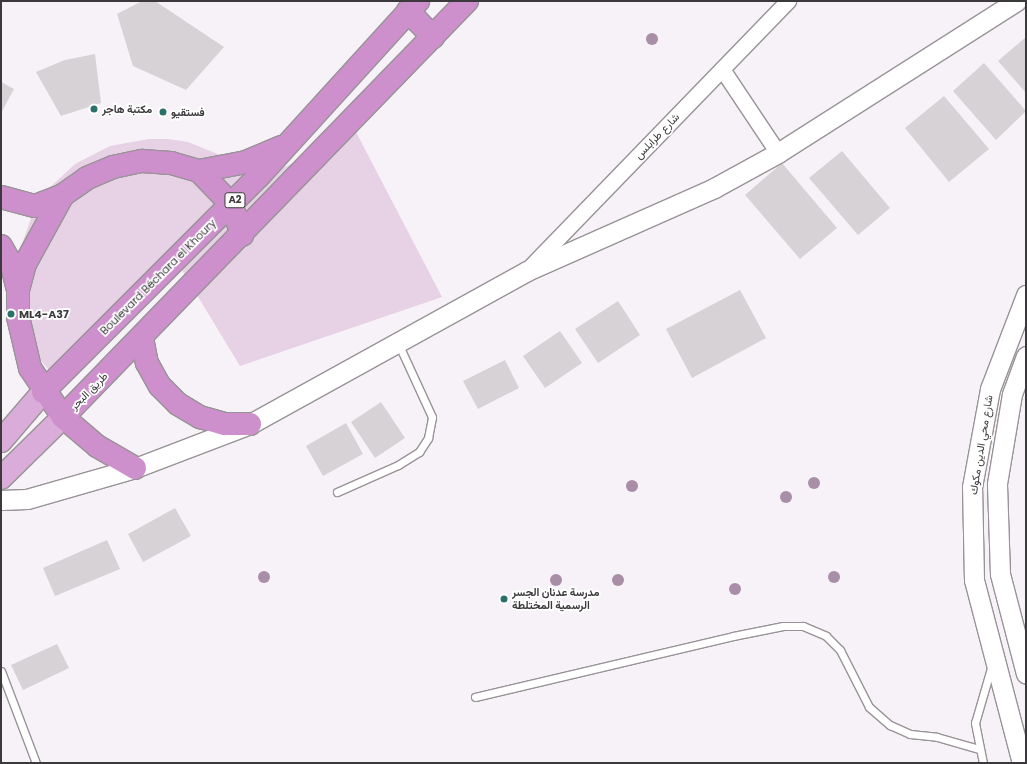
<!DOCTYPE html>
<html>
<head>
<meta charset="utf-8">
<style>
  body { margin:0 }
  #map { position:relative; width:1027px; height:764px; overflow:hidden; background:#f7f2f7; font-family:Poppins,Vazirmatn,sans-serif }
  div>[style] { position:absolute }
  .green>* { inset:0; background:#e7d1e5 }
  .building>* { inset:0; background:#d6d2d6 }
  .roads { filter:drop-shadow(1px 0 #989397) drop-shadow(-1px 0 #989397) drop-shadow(0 1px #989397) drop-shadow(0 -1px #989397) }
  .service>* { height:7px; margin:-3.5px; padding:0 3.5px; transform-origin:3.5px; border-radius:3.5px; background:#fff }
  .minor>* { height:15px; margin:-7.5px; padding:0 7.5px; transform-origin:7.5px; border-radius:7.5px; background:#fff }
  .tertiary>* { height:19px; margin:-9.5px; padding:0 9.5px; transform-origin:9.5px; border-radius:9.5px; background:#fff }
  .primary>* { height:22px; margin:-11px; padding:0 11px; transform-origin:11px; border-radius:11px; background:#daacd9 }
  .trunk>* { height:22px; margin:-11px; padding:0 11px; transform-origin:11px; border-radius:11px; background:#ce90cc }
  .trees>* { width:12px; height:12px; margin:-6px; border-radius:50%; background:#a88fa7 }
  .dots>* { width:11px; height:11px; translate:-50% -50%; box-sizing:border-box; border:2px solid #fff; border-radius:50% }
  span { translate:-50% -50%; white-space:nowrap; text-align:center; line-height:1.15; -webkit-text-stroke:3.5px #fff; paint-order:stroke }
  .shield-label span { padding:1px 3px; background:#fff; border:1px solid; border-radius:3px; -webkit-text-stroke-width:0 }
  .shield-label { font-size:10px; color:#3b393b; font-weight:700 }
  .poi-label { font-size:11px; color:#3b393b; font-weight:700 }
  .left { translate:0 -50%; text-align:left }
  .street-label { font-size:11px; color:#3b393b }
  .frame { position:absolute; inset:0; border:2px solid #3b393b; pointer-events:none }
</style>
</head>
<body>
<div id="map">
  <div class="green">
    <div style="clip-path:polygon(356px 132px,442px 297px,240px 366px,180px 267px,54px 376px,42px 362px,33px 347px,17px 258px,35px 207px,46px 191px,75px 164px,110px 146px,149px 139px,168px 139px,188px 142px,225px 157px,256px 181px)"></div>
  </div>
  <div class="building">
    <div style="clip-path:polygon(142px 1px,155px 1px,224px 47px,186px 90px,133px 66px,117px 14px)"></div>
    <div style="clip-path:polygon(1026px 37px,1026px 93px,998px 61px)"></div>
    <div style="clip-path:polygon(95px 54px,101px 103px,61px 116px,36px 72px,65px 60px)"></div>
    <div style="clip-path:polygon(984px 63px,1026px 111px,996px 140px,953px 91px)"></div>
    <div style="clip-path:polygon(1px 82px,14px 89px,1px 113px)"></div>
    <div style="clip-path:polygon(944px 96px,989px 149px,949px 182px,905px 128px)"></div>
    <div style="clip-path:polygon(842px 151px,890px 208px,858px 235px,809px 178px)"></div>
    <div style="clip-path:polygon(782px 163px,837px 228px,800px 259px,745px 195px)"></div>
    <div style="clip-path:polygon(740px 290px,766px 338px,692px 378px,666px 329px)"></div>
    <div style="clip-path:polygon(618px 301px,640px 335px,598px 363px,575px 329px)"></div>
    <div style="clip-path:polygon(560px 331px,582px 363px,545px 388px,523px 356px)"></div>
    <div style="clip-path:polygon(505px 360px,519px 388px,478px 409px,463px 381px)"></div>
    <div style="clip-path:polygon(381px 402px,405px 438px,375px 458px,351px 422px)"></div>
    <div style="clip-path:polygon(346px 423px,363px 454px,323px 476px,306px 446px)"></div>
    <div style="clip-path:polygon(175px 508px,191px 536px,143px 562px,128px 534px)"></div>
    <div style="clip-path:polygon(107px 540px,120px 569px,55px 596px,43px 568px)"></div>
    <div style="clip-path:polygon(57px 644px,69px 668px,23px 690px,11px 665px)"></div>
  </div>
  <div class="roads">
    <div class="service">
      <div style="left:337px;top:492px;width:67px;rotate:-23.9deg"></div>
      <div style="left:398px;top:465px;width:25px;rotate:-32deg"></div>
      <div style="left:419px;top:452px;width:17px;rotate:-57deg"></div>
      <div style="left:428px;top:438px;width:21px;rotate:-79deg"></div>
      <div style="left:432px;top:417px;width:81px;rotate:-114.7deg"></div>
      <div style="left:1px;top:671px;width:98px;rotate:69.2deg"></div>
      <div style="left:475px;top:697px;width:265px;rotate:-13.3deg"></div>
      <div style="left:733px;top:636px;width:51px;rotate:-11.3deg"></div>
      <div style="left:783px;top:626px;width:20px"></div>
      <div style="left:803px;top:626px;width:25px;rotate:23deg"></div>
      <div style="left:826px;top:636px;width:20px;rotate:45deg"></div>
      <div style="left:840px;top:650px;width:64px;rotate:63deg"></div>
      <div style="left:869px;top:707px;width:28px;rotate:41deg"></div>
      <div style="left:890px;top:725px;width:22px;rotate:24deg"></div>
      <div style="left:910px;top:734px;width:27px;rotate:6deg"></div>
      <div style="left:937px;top:737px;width:44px;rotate:15.9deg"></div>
      <div style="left:983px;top:763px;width:41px;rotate:-101.3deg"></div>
      <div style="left:975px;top:723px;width:57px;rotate:-73.8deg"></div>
    </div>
    <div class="minor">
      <div style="left:722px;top:69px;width:101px;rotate:56.3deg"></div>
      <div style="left:530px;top:267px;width:371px;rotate:-45.9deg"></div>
    </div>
    <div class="tertiary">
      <div style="left:1026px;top:356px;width:40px;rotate:110.2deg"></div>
      <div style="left:1012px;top:394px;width:91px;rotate:99.5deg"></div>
      <div style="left:997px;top:484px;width:90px;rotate:88.1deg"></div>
      <div style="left:1000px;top:574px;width:103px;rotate:75.4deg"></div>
      <div style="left:1px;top:500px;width:26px;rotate:-2deg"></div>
      <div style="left:27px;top:499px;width:112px;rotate:-16deg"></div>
      <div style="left:135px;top:468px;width:123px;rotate:-20.9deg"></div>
      <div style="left:250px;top:424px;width:316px;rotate:-28.9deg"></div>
      <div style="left:527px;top:271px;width:205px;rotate:-23.9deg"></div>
      <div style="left:714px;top:188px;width:73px;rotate:-28.7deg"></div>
      <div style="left:778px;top:153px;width:283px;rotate:-32.5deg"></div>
      <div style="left:1022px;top:763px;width:189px;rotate:-104.7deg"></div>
      <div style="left:974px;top:580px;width:93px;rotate:-91.2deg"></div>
      <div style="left:972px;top:487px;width:100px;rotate:-79.6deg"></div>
      <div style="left:990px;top:389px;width:101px;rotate:-69deg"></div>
    </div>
    <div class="primary">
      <div style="left:1px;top:441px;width:65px;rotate:-49.4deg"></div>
      <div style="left:1px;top:478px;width:87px;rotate:-44.5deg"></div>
    </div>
    <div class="trunk">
      <div style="left:408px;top:11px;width:36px;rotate:46deg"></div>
      <div style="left:199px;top:171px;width:48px;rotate:-10.8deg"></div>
      <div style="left:246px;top:162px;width:38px;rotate:-23deg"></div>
      <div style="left:1px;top:197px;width:35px;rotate:15deg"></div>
      <div style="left:35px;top:206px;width:30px;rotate:-21deg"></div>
      <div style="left:1px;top:246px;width:23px;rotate:61deg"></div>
      <div style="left:12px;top:266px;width:25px;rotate:76deg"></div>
      <div style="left:142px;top:338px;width:25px;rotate:79deg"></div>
      <div style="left:147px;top:363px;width:26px;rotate:61deg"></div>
      <div style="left:160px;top:386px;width:25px;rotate:45deg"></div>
      <div style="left:178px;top:404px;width:26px;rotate:31deg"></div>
      <div style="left:200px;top:417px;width:26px;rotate:16deg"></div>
      <div style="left:225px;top:424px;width:25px"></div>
      <div style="left:43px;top:392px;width:304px;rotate:-45deg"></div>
      <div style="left:258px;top:177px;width:238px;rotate:-47.7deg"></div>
      <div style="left:63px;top:417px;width:580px;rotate:-45.84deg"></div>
      <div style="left:135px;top:468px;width:44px;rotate:-149.9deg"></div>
      <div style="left:97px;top:446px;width:45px;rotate:-139.5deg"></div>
      <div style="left:63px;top:417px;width:59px;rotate:-124deg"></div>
      <div style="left:30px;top:368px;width:52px;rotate:-103.2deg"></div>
      <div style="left:18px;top:317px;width:27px;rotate:-90deg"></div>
      <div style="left:18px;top:290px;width:27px;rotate:-75deg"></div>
      <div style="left:25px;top:264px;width:79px;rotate:-61.2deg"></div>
      <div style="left:63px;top:195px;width:29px;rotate:-35deg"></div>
      <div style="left:87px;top:178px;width:28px;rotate:-23deg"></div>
      <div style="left:113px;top:167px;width:30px;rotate:-12deg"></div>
      <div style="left:142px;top:161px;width:29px;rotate:4deg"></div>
      <div style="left:171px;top:163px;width:29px;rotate:16deg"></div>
      <div style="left:199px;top:171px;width:46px;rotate:45.9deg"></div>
      <div style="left:231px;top:204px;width:33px;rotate:70deg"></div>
    </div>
  </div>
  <div class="trees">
    <div style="left:652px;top:39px"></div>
    <div style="left:814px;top:483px"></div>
    <div style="left:632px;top:486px"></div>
    <div style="left:786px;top:497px"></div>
    <div style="left:264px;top:577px"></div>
    <div style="left:834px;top:577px"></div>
    <div style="left:556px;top:580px"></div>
    <div style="left:618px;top:580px"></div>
    <div style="left:735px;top:589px"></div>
  </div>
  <div class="dots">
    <div style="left:94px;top:109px;background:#287068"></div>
    <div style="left:163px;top:112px;background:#287068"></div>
    <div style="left:11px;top:314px;background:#287068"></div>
    <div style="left:504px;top:599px;background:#287068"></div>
  </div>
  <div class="shield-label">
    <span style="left:235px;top:200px">A2</span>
  </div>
  <div class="poi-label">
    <span class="left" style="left:102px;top:109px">مكتبة هاجر</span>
    <span class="left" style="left:171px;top:112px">فستقيو</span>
    <span class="left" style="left:19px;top:314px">ML4-A37</span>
    <span class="left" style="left:512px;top:599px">مدرسة عدنان الجسر<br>الرسمية المختلطة</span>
  </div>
  <div class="street-label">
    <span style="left:657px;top:136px;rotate:-46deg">شارع طرابلس</span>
    <span style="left:158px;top:277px;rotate:-45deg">Boulevard Béchara el Khoury</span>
    <span style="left:89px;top:391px;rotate:-45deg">طريق البحر</span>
    <span style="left:981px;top:445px;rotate:-81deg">شارع محي الدين مكوك</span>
  </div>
  <div class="frame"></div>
</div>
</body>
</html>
